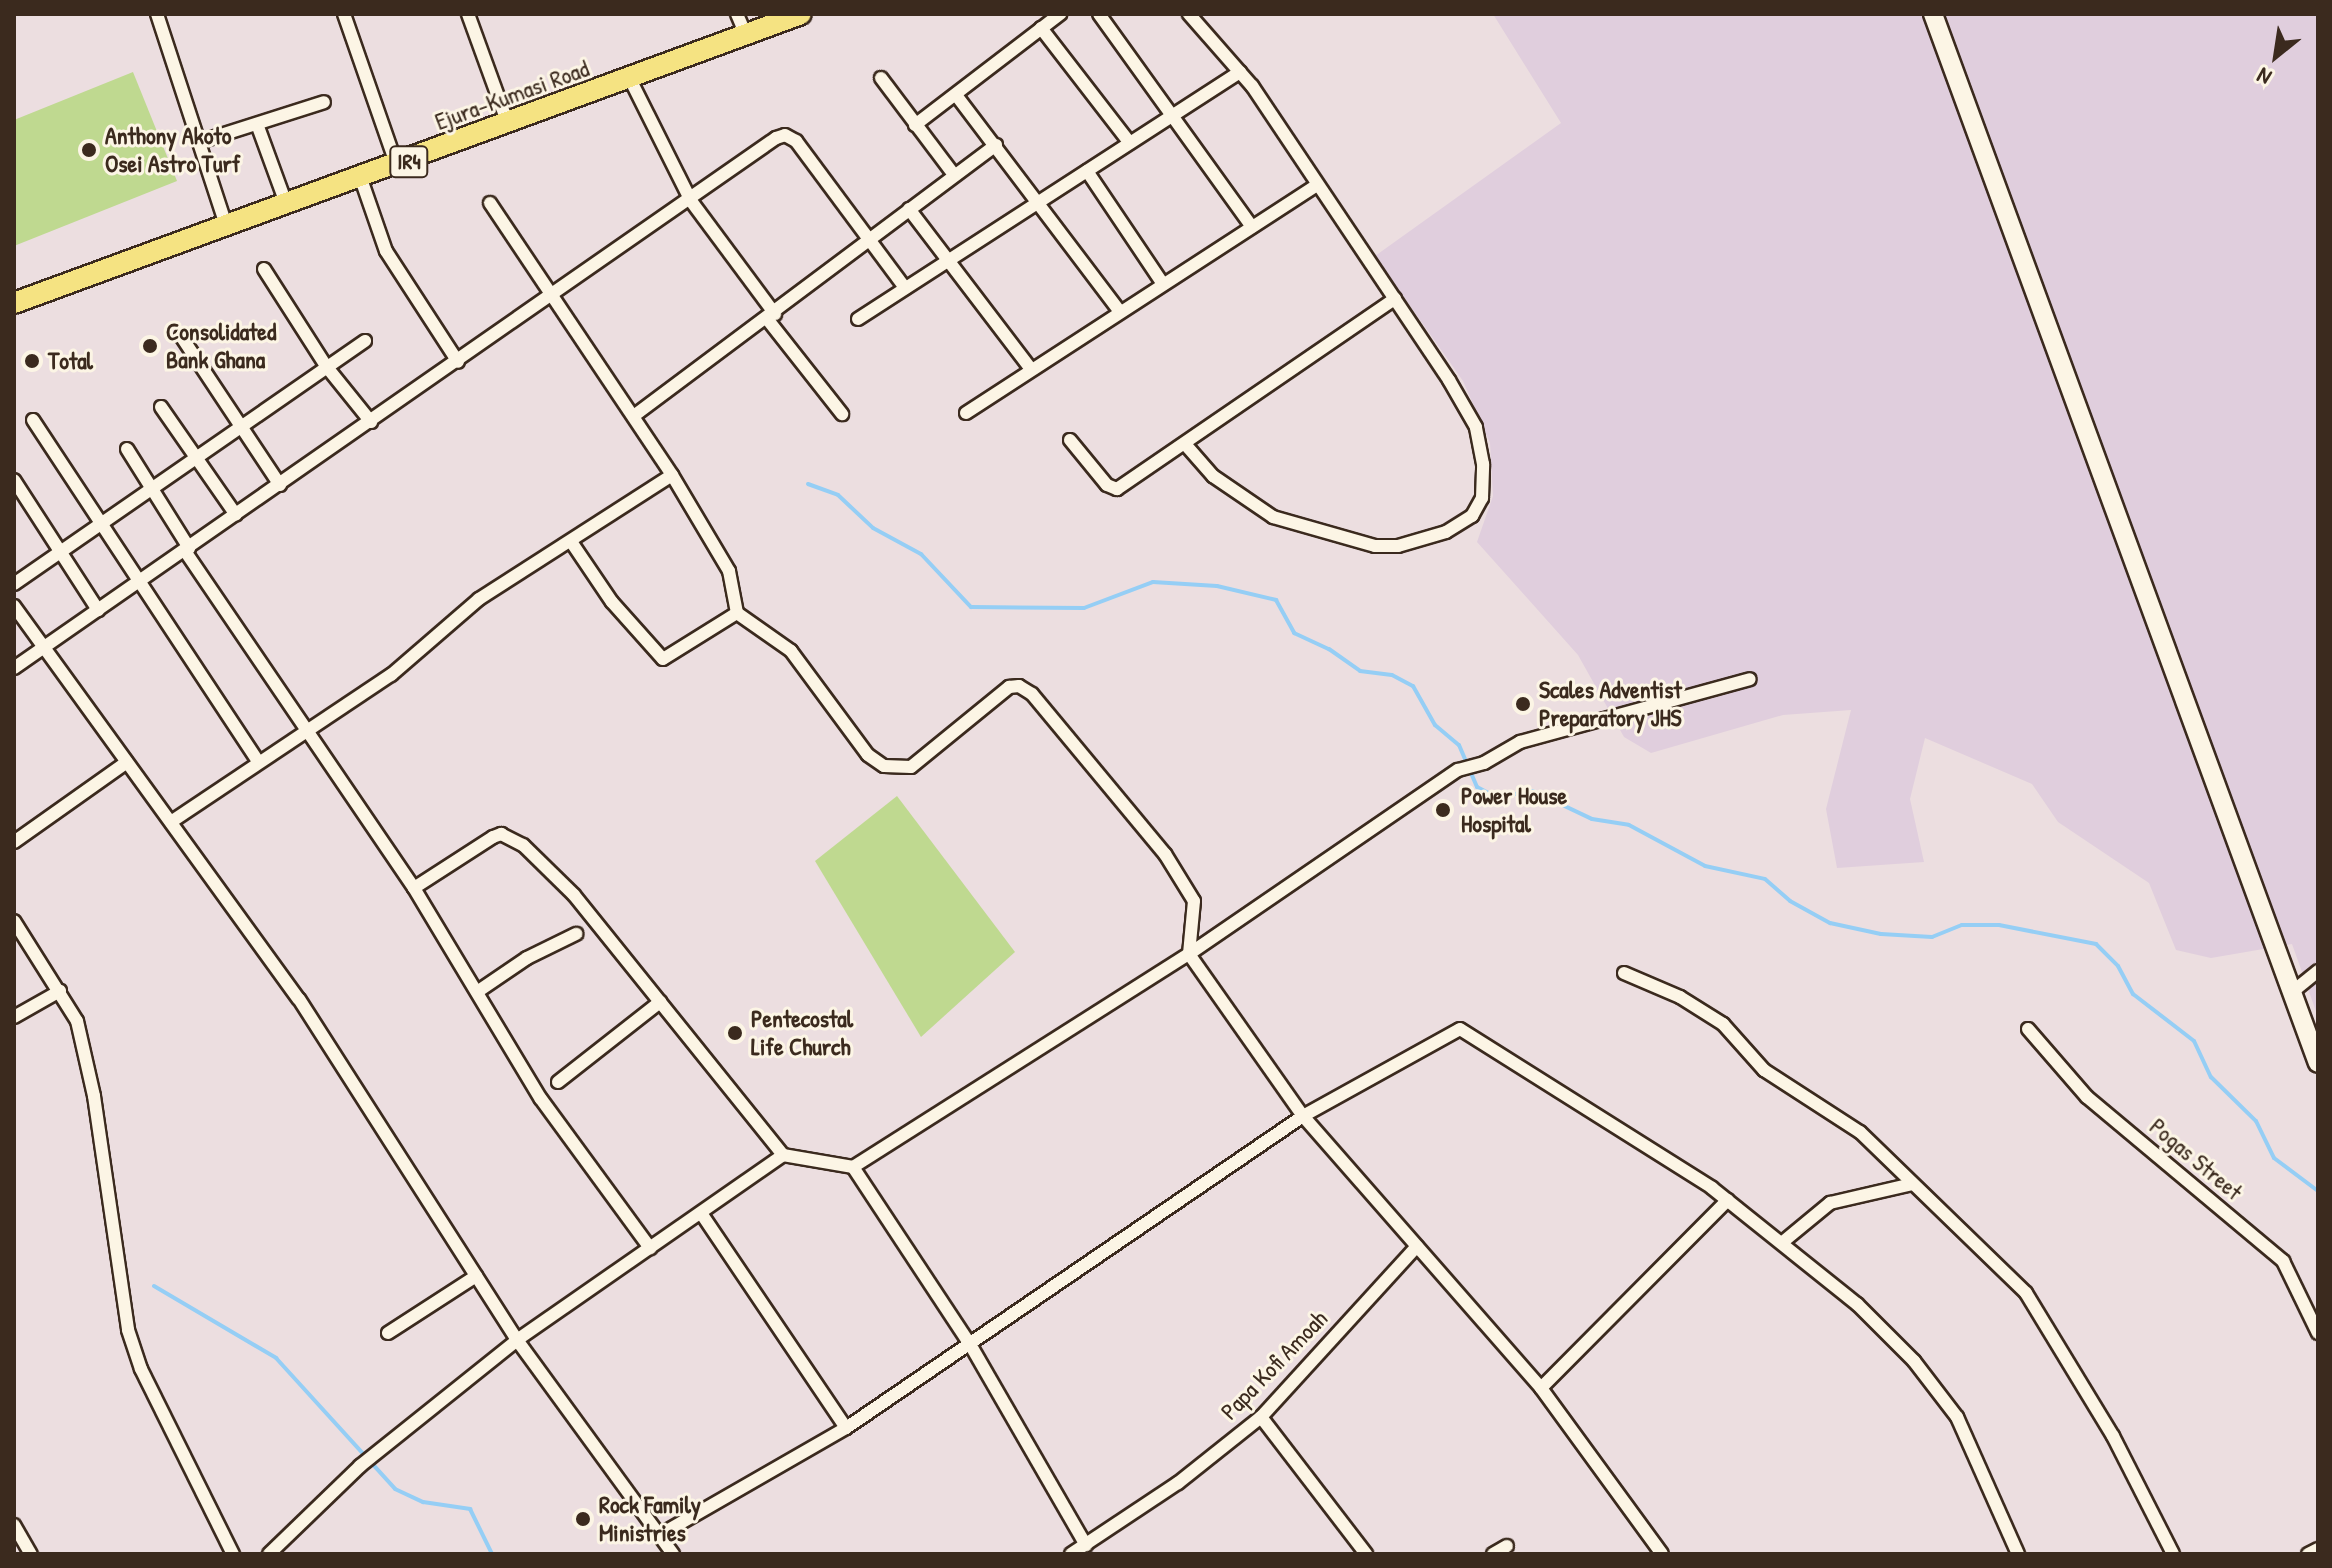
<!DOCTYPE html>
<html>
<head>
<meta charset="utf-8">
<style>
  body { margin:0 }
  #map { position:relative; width:2332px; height:1568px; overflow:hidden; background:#ecdee0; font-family:"Patrick Hand",sans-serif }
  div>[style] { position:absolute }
  .built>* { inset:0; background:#e0cedd }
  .green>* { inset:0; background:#bfd990 }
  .stream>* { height:4px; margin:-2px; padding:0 2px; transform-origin:2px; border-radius:2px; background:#95cef5 }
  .roads { filter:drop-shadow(2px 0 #3b2a1e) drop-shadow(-2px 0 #3b2a1e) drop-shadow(0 2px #3b2a1e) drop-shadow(0 -2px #3b2a1e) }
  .street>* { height:12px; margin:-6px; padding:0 6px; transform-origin:6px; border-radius:6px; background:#fcf5e5 }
  .secondary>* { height:18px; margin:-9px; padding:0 9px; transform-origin:9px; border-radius:9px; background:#fcf5e5 }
  .primary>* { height:20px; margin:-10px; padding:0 10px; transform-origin:10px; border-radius:10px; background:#f5e382 }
  .dots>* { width:22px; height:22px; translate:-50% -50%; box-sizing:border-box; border:4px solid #fcf5e5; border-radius:50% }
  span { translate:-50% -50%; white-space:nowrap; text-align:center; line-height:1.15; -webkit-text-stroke:6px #fcf5e5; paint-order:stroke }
  .shield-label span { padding:2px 6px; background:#fcf5e5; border:2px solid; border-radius:6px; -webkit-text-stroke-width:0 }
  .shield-label { font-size:22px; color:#3b2a1e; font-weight:700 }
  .street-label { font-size:24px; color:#3b2a1e }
  .poi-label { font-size:24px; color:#3b2a1e; font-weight:700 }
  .left { translate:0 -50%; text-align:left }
  .frame { position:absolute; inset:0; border:16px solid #3b2a1e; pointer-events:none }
  .north { position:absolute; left:2236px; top:16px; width:80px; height:80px; -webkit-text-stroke:6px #fcf5e5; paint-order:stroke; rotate:210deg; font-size:22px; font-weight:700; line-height:32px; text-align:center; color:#3b2a1e }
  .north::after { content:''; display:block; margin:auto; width:28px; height:36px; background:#3b2a1e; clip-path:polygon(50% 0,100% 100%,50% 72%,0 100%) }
</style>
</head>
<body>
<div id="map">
  <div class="built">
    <div style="clip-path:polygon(1493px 14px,2318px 14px,2318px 1017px,2292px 944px,2211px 958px,2176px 950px,2149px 883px,2058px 822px,2032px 784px,1925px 738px,1910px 799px,1924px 862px,1837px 868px,1826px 809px,1851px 710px,1783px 715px,1651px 753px,1624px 737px,1578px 655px,1477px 542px,1493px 496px,1490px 443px,1463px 381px,1375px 256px,1561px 123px)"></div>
  </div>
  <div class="green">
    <div style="clip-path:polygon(133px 72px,177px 181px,14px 246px,14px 120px)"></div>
    <div style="clip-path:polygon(897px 796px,1015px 952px,921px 1037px,815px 861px)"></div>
  </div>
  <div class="stream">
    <div style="left:808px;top:484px;width:32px;rotate:20deg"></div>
    <div style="left:838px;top:495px;width:48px;rotate:43.3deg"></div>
    <div style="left:873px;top:528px;width:55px;rotate:28.4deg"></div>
    <div style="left:921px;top:554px;width:73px;rotate:46.7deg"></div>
    <div style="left:971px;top:607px;width:113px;rotate:0.5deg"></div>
    <div style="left:1084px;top:608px;width:74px;rotate:-20.6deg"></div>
    <div style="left:1153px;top:582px;width:64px;rotate:3.6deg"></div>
    <div style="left:1217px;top:586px;width:61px;rotate:13.3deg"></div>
    <div style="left:1276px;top:600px;width:38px;rotate:61deg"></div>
    <div style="left:1294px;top:633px;width:38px;rotate:25deg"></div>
    <div style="left:1329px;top:649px;width:38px;rotate:35deg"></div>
    <div style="left:1360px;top:671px;width:32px;rotate:7deg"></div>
    <div style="left:1392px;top:675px;width:24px;rotate:28deg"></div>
    <div style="left:1413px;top:686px;width:45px;rotate:60.6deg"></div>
    <div style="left:1435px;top:725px;width:31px;rotate:40deg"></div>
    <div style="left:1459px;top:745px;width:46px;rotate:66.8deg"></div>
    <div style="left:1477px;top:787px;width:21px;rotate:28deg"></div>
    <div style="left:1496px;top:797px;width:37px;rotate:-9deg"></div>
    <div style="left:1533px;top:791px;width:65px;rotate:25.4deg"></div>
    <div style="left:1592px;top:819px;width:37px;rotate:9deg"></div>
    <div style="left:1629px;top:825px;width:86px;rotate:28.3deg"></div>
    <div style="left:1705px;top:866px;width:61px;rotate:12.2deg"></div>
    <div style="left:1765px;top:879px;width:33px;rotate:41deg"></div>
    <div style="left:1790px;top:901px;width:46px;rotate:28.8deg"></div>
    <div style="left:1830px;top:923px;width:52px;rotate:12.2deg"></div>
    <div style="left:1881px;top:934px;width:51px;rotate:3.4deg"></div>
    <div style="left:1932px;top:937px;width:32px;rotate:-22deg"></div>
    <div style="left:1962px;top:925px;width:37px"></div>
    <div style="left:1999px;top:925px;width:99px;rotate:11.1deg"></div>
    <div style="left:2096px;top:944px;width:31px;rotate:45deg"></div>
    <div style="left:2118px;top:966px;width:32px;rotate:62deg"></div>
    <div style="left:2133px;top:994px;width:77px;rotate:37.6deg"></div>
    <div style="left:2194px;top:1041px;width:40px;rotate:65deg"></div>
    <div style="left:2211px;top:1077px;width:63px;rotate:44.4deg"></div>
    <div style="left:2256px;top:1121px;width:41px;rotate:64.1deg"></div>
    <div style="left:2274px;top:1158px;width:55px;rotate:36.9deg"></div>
    <div style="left:154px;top:1286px;width:142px;rotate:30.5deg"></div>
    <div style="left:276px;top:1358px;width:177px;rotate:47.7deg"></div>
    <div style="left:395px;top:1489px;width:31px;rotate:25deg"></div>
    <div style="left:423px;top:1502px;width:48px;rotate:8.5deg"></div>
    <div style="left:470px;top:1509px;width:50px;rotate:63.9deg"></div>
  </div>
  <div class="roads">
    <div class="street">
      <div style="left:157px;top:14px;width:225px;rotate:71.9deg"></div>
      <div style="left:344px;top:14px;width:161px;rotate:70.8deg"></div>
      <div style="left:468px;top:14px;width:117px;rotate:70deg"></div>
      <div style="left:737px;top:14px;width:23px;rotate:67deg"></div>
      <div style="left:1099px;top:14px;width:262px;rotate:54.3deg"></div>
      <div style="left:1041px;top:28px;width:145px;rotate:52.3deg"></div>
      <div style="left:881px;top:78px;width:121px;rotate:53deg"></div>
      <div style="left:630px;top:79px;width:136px;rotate:63.4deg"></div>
      <div style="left:691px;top:201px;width:141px;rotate:53.4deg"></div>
      <div style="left:956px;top:95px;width:272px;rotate:52.9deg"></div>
      <div style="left:257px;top:124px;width:87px;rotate:69.9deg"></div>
      <div style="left:915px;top:125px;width:183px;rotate:-37.4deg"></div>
      <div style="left:199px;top:142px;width:131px;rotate:-17.7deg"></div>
      <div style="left:1087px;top:171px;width:136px;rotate:56.1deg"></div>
      <div style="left:361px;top:179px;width:76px;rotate:70.9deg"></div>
      <div style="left:386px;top:251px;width:132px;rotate:57deg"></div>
      <div style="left:490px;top:203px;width:327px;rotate:56.2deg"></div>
      <div style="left:672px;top:475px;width:112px;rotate:59.3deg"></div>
      <div style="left:729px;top:571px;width:43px;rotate:79.2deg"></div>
      <div style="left:737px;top:613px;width:66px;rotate:35.1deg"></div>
      <div style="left:791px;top:651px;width:129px;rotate:53.5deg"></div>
      <div style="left:868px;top:755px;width:19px;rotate:35deg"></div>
      <div style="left:884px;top:766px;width:27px;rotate:2deg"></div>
      <div style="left:911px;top:767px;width:127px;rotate:-39.2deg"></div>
      <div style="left:1009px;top:687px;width:10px;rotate:-6deg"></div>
      <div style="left:1019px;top:686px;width:15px;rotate:32deg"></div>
      <div style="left:1032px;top:694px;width:208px;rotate:50.3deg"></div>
      <div style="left:1165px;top:854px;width:55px;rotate:58.3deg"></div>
      <div style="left:1194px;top:901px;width:53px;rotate:95.4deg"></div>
      <div style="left:1189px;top:954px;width:198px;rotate:54.9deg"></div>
      <div style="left:1303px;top:1116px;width:361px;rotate:48.8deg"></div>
      <div style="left:1541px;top:1388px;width:205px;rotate:53.9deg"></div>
      <div style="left:909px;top:209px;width:201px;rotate:52.7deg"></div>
      <div style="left:264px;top:269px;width:115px;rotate:57.4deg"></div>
      <div style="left:326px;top:366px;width:72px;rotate:51.2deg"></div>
      <div style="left:858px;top:319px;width:455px;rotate:-32.9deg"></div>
      <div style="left:768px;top:320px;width:120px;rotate:51.8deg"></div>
      <div style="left:181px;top:336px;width:179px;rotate:56.4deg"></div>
      <div style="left:161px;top:407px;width:131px;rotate:55.2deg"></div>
      <div style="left:966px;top:413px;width:419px;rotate:-33deg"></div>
      <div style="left:635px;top:415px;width:451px;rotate:-36.8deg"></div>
      <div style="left:33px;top:420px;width:409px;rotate:56.6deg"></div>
      <div style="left:1070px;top:440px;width:58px;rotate:50.6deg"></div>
      <div style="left:1107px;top:485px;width:11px;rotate:22deg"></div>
      <div style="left:1117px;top:489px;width:337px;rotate:-34.4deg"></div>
      <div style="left:1185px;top:444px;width:43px;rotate:48.8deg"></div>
      <div style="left:1213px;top:476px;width:73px;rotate:34.3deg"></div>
      <div style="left:1273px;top:517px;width:106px;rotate:15.9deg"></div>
      <div style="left:1375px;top:546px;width:23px"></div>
      <div style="left:1398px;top:546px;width:50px;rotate:-16.3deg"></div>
      <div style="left:1446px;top:532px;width:31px;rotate:-32deg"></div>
      <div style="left:1472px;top:516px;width:21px;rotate:-61deg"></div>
      <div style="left:1482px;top:498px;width:34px;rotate:-88deg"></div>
      <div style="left:1483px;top:464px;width:38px;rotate:-101deg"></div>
      <div style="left:1476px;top:427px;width:54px;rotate:-119.9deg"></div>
      <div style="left:1449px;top:380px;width:354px;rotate:-123.8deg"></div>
      <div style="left:1252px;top:86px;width:96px;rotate:-131.2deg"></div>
      <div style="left:127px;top:449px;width:117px;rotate:57.9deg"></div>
      <div style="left:14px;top:480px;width:155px;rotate:57.1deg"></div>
      <div style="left:572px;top:543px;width:71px;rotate:55.9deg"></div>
      <div style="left:612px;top:602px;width:76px;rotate:48.2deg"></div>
      <div style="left:663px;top:659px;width:87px;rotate:-31.9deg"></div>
      <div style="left:185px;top:551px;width:407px;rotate:55.8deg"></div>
      <div style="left:414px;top:888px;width:246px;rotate:59deg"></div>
      <div style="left:541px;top:1099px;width:185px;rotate:53.8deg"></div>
      <div style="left:14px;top:584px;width:427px;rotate:-34.7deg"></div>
      <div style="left:14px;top:606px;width:485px;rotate:54.1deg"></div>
      <div style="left:299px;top:999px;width:405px;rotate:57.4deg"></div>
      <div style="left:517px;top:1340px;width:265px;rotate:53.9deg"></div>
      <div style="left:14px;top:668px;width:928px;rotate:-34.82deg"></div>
      <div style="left:776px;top:138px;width:9px;rotate:-18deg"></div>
      <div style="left:785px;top:135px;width:13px;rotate:29deg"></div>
      <div style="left:796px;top:141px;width:183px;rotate:53.4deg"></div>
      <div style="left:171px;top:822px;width:265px;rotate:-33.8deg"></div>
      <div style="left:391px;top:675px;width:116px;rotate:-40.8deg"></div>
      <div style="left:479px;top:599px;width:229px;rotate:-32.7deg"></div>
      <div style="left:14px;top:842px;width:138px;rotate:-35.3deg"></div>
      <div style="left:414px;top:888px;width:94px;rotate:-32.8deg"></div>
      <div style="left:493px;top:837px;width:9px;rotate:-21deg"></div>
      <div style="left:501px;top:834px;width:25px;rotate:27deg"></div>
      <div style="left:523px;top:845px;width:71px;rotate:44.4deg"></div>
      <div style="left:574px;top:895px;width:334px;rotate:51.2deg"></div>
      <div style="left:14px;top:921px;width:118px;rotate:57.8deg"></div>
      <div style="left:77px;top:1021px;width:77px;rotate:77.2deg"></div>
      <div style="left:94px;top:1096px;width:236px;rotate:81.7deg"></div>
      <div style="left:128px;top:1330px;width:41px;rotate:71.6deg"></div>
      <div style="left:141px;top:1369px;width:207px;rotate:63.6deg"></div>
      <div style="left:1624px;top:973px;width:61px;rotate:23.2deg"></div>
      <div style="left:1680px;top:997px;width:51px;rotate:32.1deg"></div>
      <div style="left:1723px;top:1024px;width:62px;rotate:48.3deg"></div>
      <div style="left:1764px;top:1070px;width:114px;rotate:32.9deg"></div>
      <div style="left:1860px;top:1132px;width:231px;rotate:44.1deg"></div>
      <div style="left:2026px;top:1293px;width:167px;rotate:58.7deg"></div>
      <div style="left:2113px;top:1436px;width:132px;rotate:63deg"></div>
      <div style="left:477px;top:992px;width:60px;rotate:-34.2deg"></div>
      <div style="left:527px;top:958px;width:55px;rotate:-26.1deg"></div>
      <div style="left:2291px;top:993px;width:35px;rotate:-39deg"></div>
      <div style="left:14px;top:1017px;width:53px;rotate:-29.5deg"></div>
      <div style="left:2028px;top:1029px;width:90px;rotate:49.1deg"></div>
      <div style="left:2087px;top:1097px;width:256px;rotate:39.9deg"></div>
      <div style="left:2283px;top:1261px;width:80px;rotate:64.1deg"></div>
      <div style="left:558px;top:1082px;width:130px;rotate:-38.1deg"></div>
      <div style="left:853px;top:1167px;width:214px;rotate:56.6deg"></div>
      <div style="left:971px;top:1346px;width:230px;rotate:60deg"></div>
      <div style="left:701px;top:1213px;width:259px;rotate:56deg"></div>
      <div style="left:1784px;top:1241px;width:60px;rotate:-39.6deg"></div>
      <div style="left:1830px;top:1203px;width:84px;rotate:-13deg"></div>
      <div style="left:388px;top:1333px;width:105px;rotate:-32.9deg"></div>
      <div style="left:1541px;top:1388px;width:265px;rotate:-45.2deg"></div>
      <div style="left:1261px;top:1417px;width:173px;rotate:52.5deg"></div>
      <div style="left:14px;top:1525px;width:34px;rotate:60deg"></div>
      <div style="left:658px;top:1536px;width:217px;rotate:-29.9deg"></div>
      <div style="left:846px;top:1428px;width:553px;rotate:-34.32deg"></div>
      <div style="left:1303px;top:1116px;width:179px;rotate:-29deg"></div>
      <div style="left:1460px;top:1029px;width:298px;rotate:32.2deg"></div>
      <div style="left:1712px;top:1188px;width:186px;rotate:38.7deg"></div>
      <div style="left:1857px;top:1304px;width:81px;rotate:45deg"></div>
      <div style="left:1914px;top:1361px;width:71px;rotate:52.5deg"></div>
      <div style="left:1957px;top:1417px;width:150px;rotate:66deg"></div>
      <div style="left:269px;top:1554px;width:127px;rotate:-44deg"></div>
      <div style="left:360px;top:1466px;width:201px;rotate:-38.7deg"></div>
      <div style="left:517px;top:1340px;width:324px;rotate:-34.8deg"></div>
      <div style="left:783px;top:1155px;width:71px;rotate:9.7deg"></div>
      <div style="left:853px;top:1167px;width:398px;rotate:-32.4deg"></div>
      <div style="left:1189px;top:954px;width:326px;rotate:-34.4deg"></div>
      <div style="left:1458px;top:770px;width:27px;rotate:-15deg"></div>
      <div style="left:1484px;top:763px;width:42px;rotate:-30.3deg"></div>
      <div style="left:1520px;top:742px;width:238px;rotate:-15.3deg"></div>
      <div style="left:1071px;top:1554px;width:128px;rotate:-33.6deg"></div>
      <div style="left:1178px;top:1483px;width:106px;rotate:-38.5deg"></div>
      <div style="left:1261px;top:1417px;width:231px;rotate:-47.6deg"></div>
      <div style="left:1493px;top:1554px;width:16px;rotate:-30deg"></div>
      <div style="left:2308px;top:1554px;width:11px;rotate:-27deg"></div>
    </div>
    <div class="secondary">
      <div style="left:1933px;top:14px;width:1117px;rotate:69.85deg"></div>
    </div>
    <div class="primary">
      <div style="left:14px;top:303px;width:838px;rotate:-20.16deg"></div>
    </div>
  </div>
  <div class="dots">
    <div style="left:89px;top:150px;background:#3b2a1e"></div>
    <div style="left:150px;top:346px;background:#3b2a1e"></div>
    <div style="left:32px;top:361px;background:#3b2a1e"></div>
    <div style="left:1523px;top:704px;background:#3b2a1e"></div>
    <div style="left:1443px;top:810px;background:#3b2a1e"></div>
    <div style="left:735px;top:1033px;background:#3b2a1e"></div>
    <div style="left:583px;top:1519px;background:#3b2a1e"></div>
  </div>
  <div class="shield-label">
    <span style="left:409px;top:162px">IR4</span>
  </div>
  <div class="street-label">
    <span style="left:512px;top:95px;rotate:-20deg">Ejura-Kumasi Road</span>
    <span style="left:2196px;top:1159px;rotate:40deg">Pogas Street</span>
    <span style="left:1274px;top:1365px;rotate:-46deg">Papa Kofi Amoah</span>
  </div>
  <div class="poi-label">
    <span class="left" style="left:105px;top:150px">Anthony Akoto<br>Osei Astro Turf</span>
    <span class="left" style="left:166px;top:346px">Consolidated<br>Bank Ghana</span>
    <span class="left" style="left:48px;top:361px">Total</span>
    <span class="left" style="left:1539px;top:704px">Scales Adventist<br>Preparatory JHS</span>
    <span class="left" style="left:1461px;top:810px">Power House<br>Hospital</span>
    <span class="left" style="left:751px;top:1033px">Pentecostal<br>Life Church</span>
    <span class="left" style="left:599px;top:1519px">Rock Family<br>Ministries</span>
  </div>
  <div class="frame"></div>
  <div class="north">N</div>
</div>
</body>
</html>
